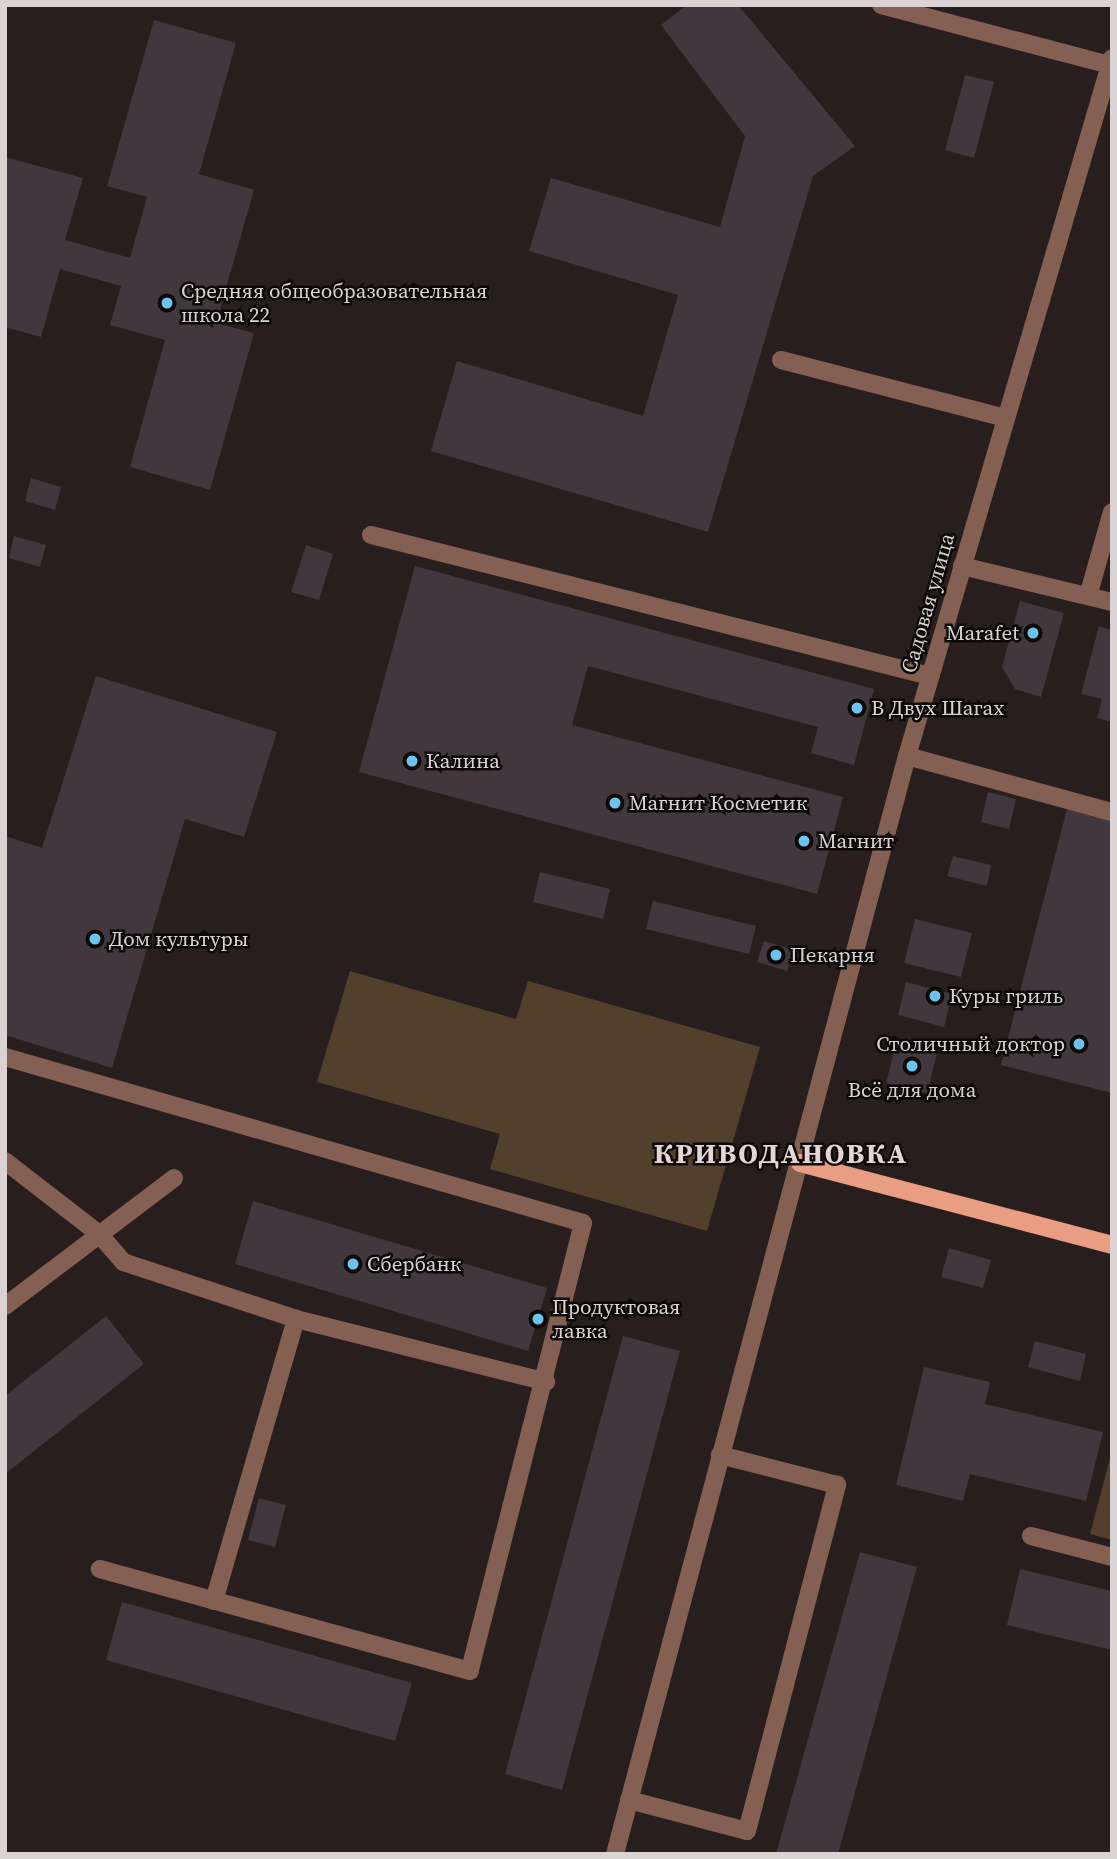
<!DOCTYPE html>
<html>
<head>
<meta charset="utf-8">
<style>
  body { margin:0 }
  #map { position:relative; width:1117px; height:1859px; overflow:hidden; background:#291e1e; font-family:"Source Serif 4",serif }
  div>[style] { position:absolute }
  .green>* { inset:0; background:#52402d }
  .building>* { inset:0; background:#41373c }
  .minor>* { height:18px; margin:-9px; padding:0 9px; transform-origin:9px; border-radius:9px; background:#846053 }
  .major>* { height:18px; margin:-9px; padding:0 9px; transform-origin:9px; border-radius:9px; background:#e99e83 }
  .dots>* { width:19px; height:19px; translate:-50% -50%; box-sizing:border-box; border:4px solid #0e0909; border-radius:50% }
  span { translate:-50% -50%; white-space:nowrap; text-align:center; line-height:1.15; -webkit-text-stroke:5px #0e0909; paint-order:stroke }
  .poi-label { font-size:21px; color:#dad2d3 }
  .left { translate:0 -50%; text-align:left }
  .right { translate:-100% -50%; text-align:right }
  .street-label { font-size:21px; color:#dad2d3 }
  .district-label { font-size:28px; color:#e5d5d6; font-weight:700; letter-spacing:2px }
  .frame { position:absolute; inset:0; border:7px solid #dad2d3; pointer-events:none }
</style>
</head>
<body>
<div id="map">
  <div class="green">
    <div style="clip-path:polygon(350px 971px,516px 1019px,528px 981px,760px 1047px,707px 1231px,490px 1169px,500px 1134px,317px 1082px)"></div>
    <div style="clip-path:polygon(1112px 1451px,1112px 1540px,1090px 1534px)"></div>
  </div>
  <div class="building">
    <div style="clip-path:polygon(687px 5px,738px 5px,855px 146px,813px 176px,708px 532px,431px 451px,457px 361px,643px 416px,678px 295px,529px 251px,551px 178px,720px 227px,745px 136px,661px 25px)"></div>
    <div style="clip-path:polygon(154px 20px,236px 43px,199px 174px,254px 190px,216px 323px,254px 333px,210px 490px,130px 467px,165px 340px,110px 325px,121px 286px,60px 269px,41px 337px,5px 327px,5px 157px,83px 178px,65px 240px,130px 258px,147px 197px,107px 186px)"></div>
    <div style="clip-path:polygon(965px 75px,994px 82px,974px 158px,945px 150px)"></div>
    <div style="clip-path:polygon(31px 478px,61px 487px,55px 510px,25px 501px)"></div>
    <div style="clip-path:polygon(14px 536px,46px 545px,40px 567px,9px 558px)"></div>
    <div style="clip-path:polygon(306px 545px,333px 554px,319px 600px,291px 592px)"></div>
    <div style="clip-path:polygon(415px 566px,874px 689px,854px 765px,811px 753px,818px 727px,588px 666px,572px 725px,843px 797px,817px 894px,359px 772px)"></div>
    <div style="clip-path:polygon(1020px 601px,1064px 613px,1041px 697px,1015px 689px,1002px 667px)"></div>
    <div style="clip-path:polygon(1099px 626px,1112px 630px,1112px 722px,1097px 718px,1102px 699px,1081px 694px)"></div>
    <div style="clip-path:polygon(96px 676px,277px 732px,244px 837px,185px 819px,112px 1068px,5px 1035px,5px 836px,42px 848px)"></div>
    <div style="clip-path:polygon(988px 792px,1016px 799px,1009px 829px,981px 822px)"></div>
    <div style="clip-path:polygon(1067px 809px,1112px 821px,1112px 1093px,1001px 1065px)"></div>
    <div style="clip-path:polygon(953px 856px,991px 865px,987px 886px,947px 876px)"></div>
    <div style="clip-path:polygon(540px 872px,610px 889px,603px 919px,533px 902px)"></div>
    <div style="clip-path:polygon(653px 901px,756px 926px,749px 954px,646px 929px)"></div>
    <div style="clip-path:polygon(915px 919px,972px 933px,961px 977px,904px 963px)"></div>
    <div style="clip-path:polygon(764px 941px,794px 950px,787px 971px,757px 962px)"></div>
    <div style="clip-path:polygon(906px 982px,952px 994px,944px 1027px,898px 1015px)"></div>
    <div style="clip-path:polygon(897px 1039px,938px 1049px,927px 1093px,886px 1083px)"></div>
    <div style="clip-path:polygon(253px 1201px,547px 1288px,528px 1351px,235px 1264px)"></div>
    <div style="clip-path:polygon(949px 1248px,991px 1260px,983px 1288px,941px 1277px)"></div>
    <div style="clip-path:polygon(106px 1316px,144px 1364px,5px 1474px,5px 1396px)"></div>
    <div style="clip-path:polygon(623px 1336px,680px 1351px,562px 1790px,505px 1774px)"></div>
    <div style="clip-path:polygon(1035px 1341px,1086px 1354px,1080px 1381px,1028px 1367px)"></div>
    <div style="clip-path:polygon(924px 1367px,990px 1382px,985px 1404px,1103px 1432px,1086px 1501px,970px 1474px,963px 1501px,896px 1485px)"></div>
    <div style="clip-path:polygon(259px 1498px,286px 1505px,275px 1547px,248px 1540px)"></div>
    <div style="clip-path:polygon(860px 1552px,917px 1567px,838px 1854px,776px 1854px)"></div>
    <div style="clip-path:polygon(1020px 1569px,1112px 1591px,1112px 1650px,1007px 1625px)"></div>
    <div style="clip-path:polygon(122px 1602px,412px 1683px,395px 1741px,106px 1660px)"></div>
  </div>
  <div class="minor">
    <div style="left:881px;top:5px;width:237px;rotate:14.7deg"></div>
    <div style="left:781px;top:360px;width:232px;rotate:14.5deg"></div>
    <div style="left:371px;top:535px;width:577px;rotate:14.16deg"></div>
    <div style="left:962px;top:566px;width:154px;rotate:13.5deg"></div>
    <div style="left:1088px;top:596px;width:87px;rotate:-74.1deg"></div>
    <div style="left:907px;top:756px;width:213px;rotate:15.3deg"></div>
    <div style="left:5px;top:1057px;width:601px;rotate:16.02deg"></div>
    <div style="left:583px;top:1223px;width:462px;rotate:104.2deg"></div>
    <div style="left:470px;top:1671px;width:384px;rotate:-164.6deg"></div>
    <div style="left:5px;top:1161px;width:119px;rotate:37.8deg"></div>
    <div style="left:99px;top:1234px;width:37px;rotate:49deg"></div>
    <div style="left:123px;top:1262px;width:182px;rotate:18.2deg"></div>
    <div style="left:296px;top:1319px;width:258px;rotate:14.1deg"></div>
    <div style="left:5px;top:1306px;width:212px;rotate:-37.1deg"></div>
    <div style="left:1031px;top:1536px;width:84px;rotate:14.5deg"></div>
    <div style="left:214px;top:1601px;width:294px;rotate:-73.8deg"></div>
    <div style="left:629px;top:1800px;width:122px;rotate:14.7deg"></div>
    <div style="left:747px;top:1831px;width:358px;rotate:-75.4deg"></div>
    <div style="left:837px;top:1485px;width:121px;rotate:-165.6deg"></div>
    <div style="left:615px;top:1854px;width:1136px;rotate:-75.11deg"></div>
    <div style="left:907px;top:756px;width:727px;rotate:-73.63deg"></div>
  </div>
  <div class="major">
    <div style="left:800px;top:1163px;width:323px;rotate:14.7deg"></div>
  </div>
  <div class="dots">
    <div style="left:167px;top:303px;background:#6ac3f1"></div>
    <div style="left:1033px;top:633px;background:#6ac3f1"></div>
    <div style="left:857px;top:708px;background:#6ac3f1"></div>
    <div style="left:412px;top:761px;background:#6ac3f1"></div>
    <div style="left:615px;top:803px;background:#6ac3f1"></div>
    <div style="left:804px;top:841px;background:#6ac3f1"></div>
    <div style="left:95px;top:939px;background:#6ac3f1"></div>
    <div style="left:776px;top:955px;background:#6ac3f1"></div>
    <div style="left:935px;top:996px;background:#6ac3f1"></div>
    <div style="left:1079px;top:1044px;background:#6ac3f1"></div>
    <div style="left:912px;top:1066px;background:#6ac3f1"></div>
    <div style="left:353px;top:1264px;background:#6ac3f1"></div>
    <div style="left:538px;top:1319px;background:#6ac3f1"></div>
  </div>
  <div class="poi-label">
    <span class="left" style="left:181px;top:303px">Средняя общеобразовательная<br>школа 22</span>
    <span class="right" style="left:1019px;top:633px">Marafet</span>
    <span class="left" style="left:871px;top:708px">В Двух Шагах</span>
    <span class="left" style="left:426px;top:761px">Калина</span>
    <span class="left" style="left:629px;top:803px">Магнит Косметик</span>
    <span class="left" style="left:818px;top:841px">Магнит</span>
    <span class="left" style="left:109px;top:939px">Дом культуры</span>
    <span class="left" style="left:790px;top:955px">Пекарня</span>
    <span class="left" style="left:949px;top:996px">Куры гриль</span>
    <span class="right" style="left:1065px;top:1044px">Столичный доктор</span>
    <span style="left:912px;top:1090px">Всё для дома</span>
    <span class="left" style="left:367px;top:1264px">Сбербанк</span>
    <span class="left" style="left:552px;top:1319px">Продуктовая<br>лавка</span>
  </div>
  <div class="street-label">
    <span style="left:928px;top:603px;rotate:-74deg">Садовая улица</span>
  </div>
  <div class="district-label">
    <span style="left:781px;top:1153px">КРИВОДАНОВКА</span>
  </div>
  <div class="frame"></div>
</div>
</body>
</html>
